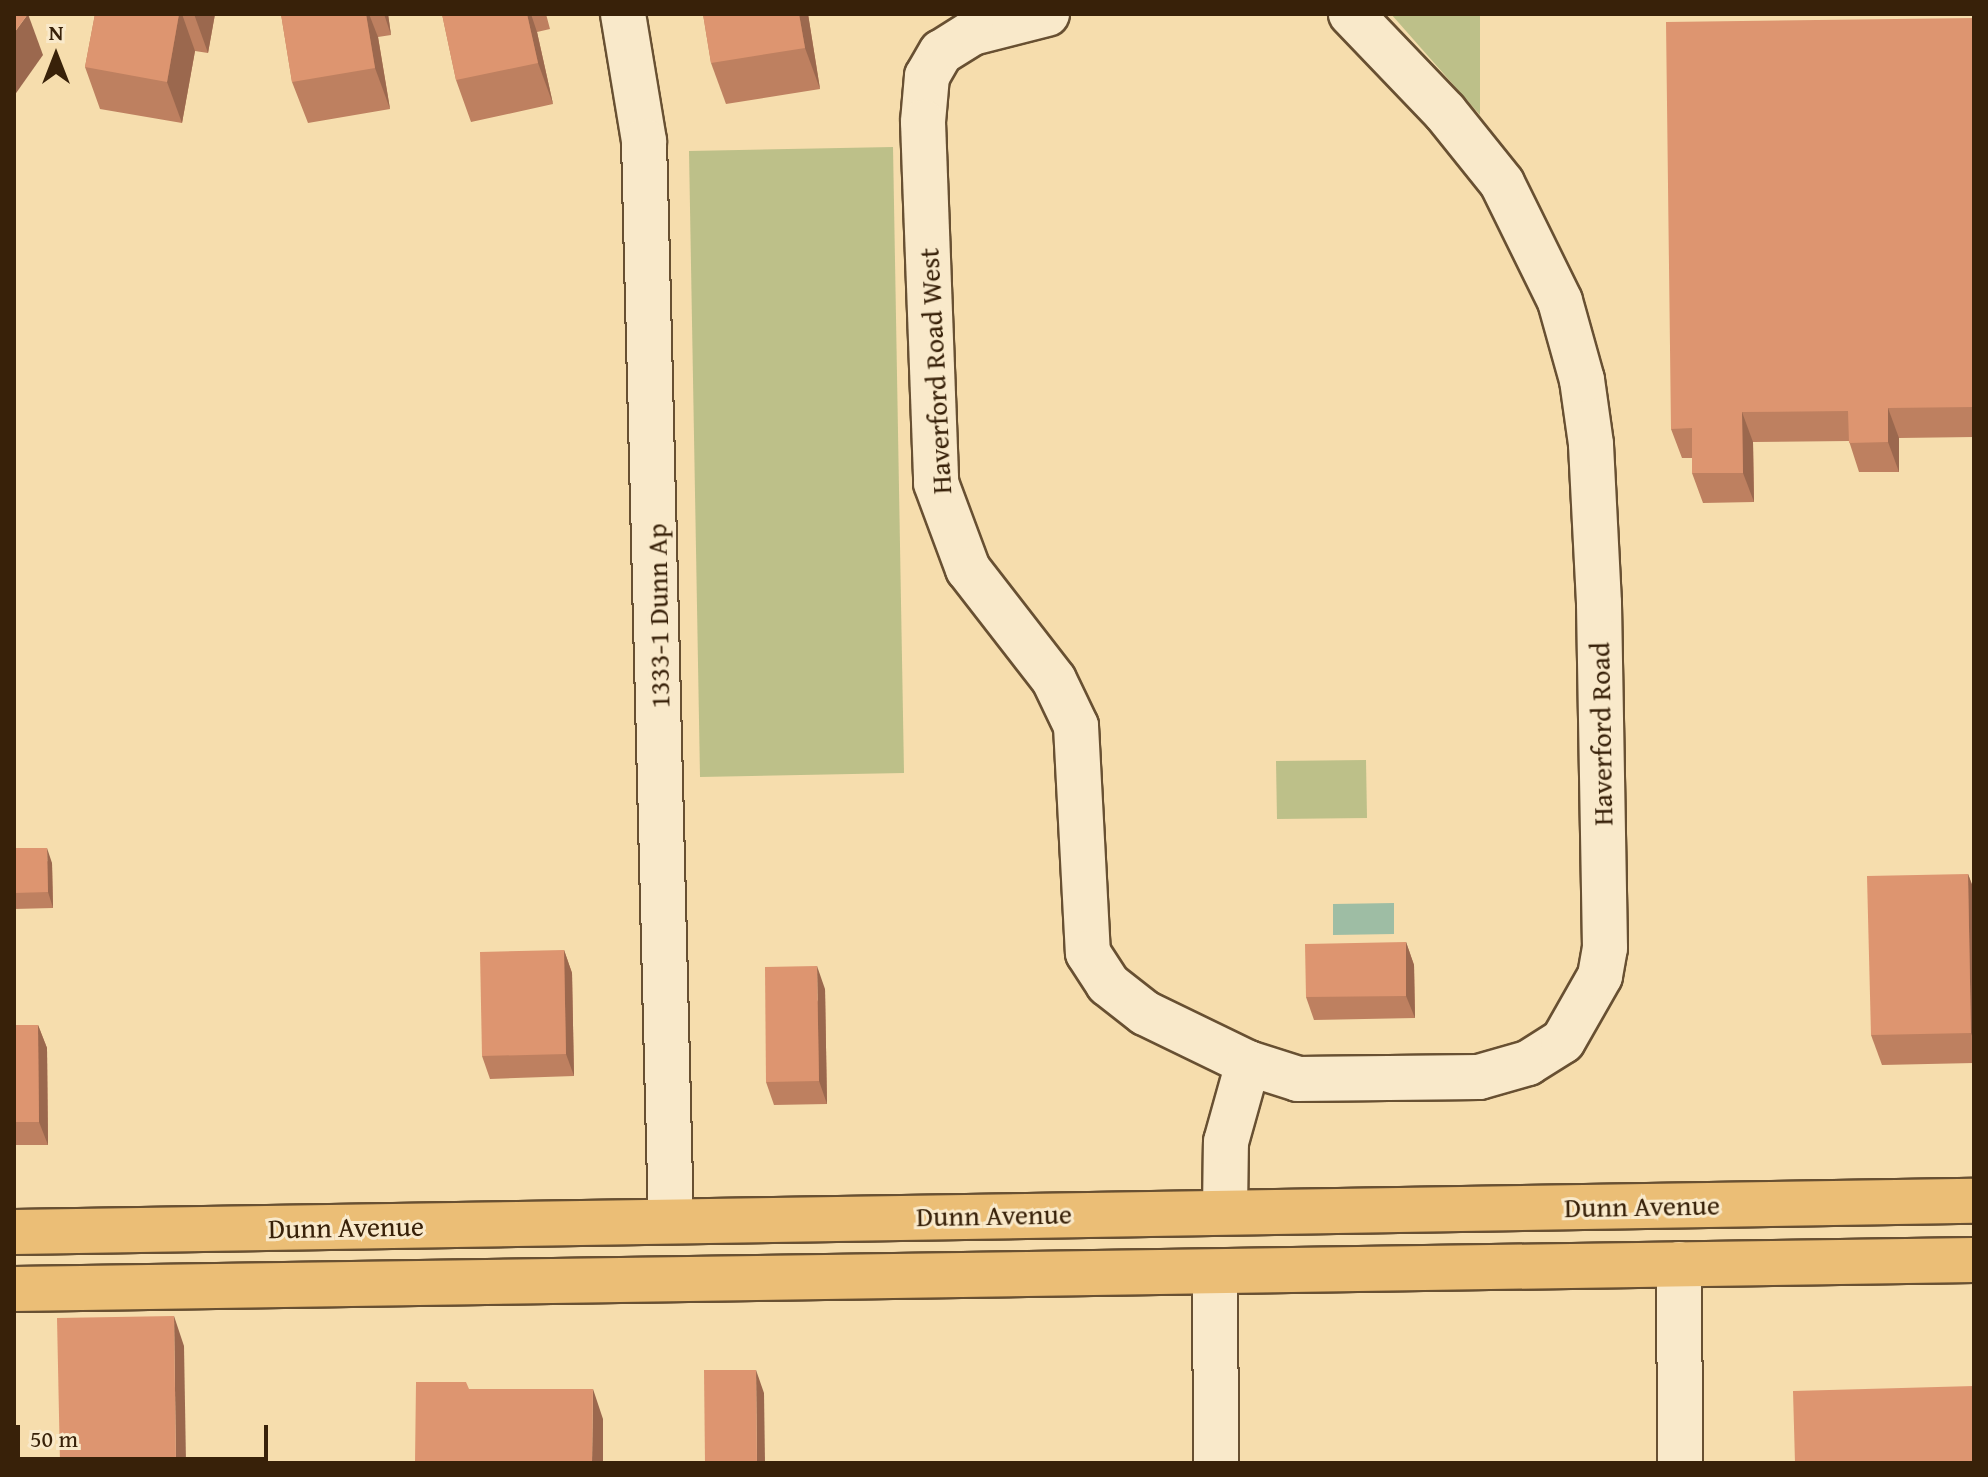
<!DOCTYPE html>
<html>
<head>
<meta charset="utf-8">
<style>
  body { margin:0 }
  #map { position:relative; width:1988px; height:1477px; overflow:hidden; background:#f6ddad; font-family:"Gentium Book Plus",serif }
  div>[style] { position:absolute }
  .green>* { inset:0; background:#bdc089 }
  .water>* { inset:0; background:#9ebda4 }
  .roads { filter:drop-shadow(2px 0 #685032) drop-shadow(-2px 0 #685032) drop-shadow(0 2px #685032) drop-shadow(0 -2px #685032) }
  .minor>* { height:44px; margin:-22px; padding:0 22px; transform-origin:22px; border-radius:22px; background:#f9e9ca }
  .major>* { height:44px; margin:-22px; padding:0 22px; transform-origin:22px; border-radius:22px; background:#ebbe76 }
  .wall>* { inset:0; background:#be8060 }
  .shaded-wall>* { inset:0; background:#9b684e }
  .building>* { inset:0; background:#dd9570 }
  span { translate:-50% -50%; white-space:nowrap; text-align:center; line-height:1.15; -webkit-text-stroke:6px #f9e9ca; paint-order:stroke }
  .street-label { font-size:28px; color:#382109 }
  .frame { position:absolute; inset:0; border:16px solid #382109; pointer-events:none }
  .north { position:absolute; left:16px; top:16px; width:80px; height:80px; -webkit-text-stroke:6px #f9e9ca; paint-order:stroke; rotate:0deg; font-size:22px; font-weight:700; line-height:32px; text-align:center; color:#382109 }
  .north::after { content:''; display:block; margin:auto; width:28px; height:36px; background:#382109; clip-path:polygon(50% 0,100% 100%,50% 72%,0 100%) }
  .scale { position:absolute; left:16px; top:1425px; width:252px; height:36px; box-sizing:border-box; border:4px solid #382109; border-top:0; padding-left:10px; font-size:24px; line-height:28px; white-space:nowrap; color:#382109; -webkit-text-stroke:6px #f9e9ca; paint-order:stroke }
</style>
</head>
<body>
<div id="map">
  <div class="green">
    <div style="clip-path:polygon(1391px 14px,1480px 14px,1480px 115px)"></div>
    <div style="clip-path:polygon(893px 147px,904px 773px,700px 777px,689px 151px)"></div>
    <div style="clip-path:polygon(1366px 760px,1367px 818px,1277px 819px,1276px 761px)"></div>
  </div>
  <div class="water">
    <div style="clip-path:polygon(1394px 903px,1394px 934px,1333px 935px,1333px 904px)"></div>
  </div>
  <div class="roads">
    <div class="minor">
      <div style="left:623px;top:14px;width:129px;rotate:80.6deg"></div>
      <div style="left:644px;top:141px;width:1079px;rotate:88.57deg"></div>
      <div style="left:1047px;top:14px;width:77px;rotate:165.8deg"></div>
      <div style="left:972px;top:33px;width:36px;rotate:148deg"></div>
      <div style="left:941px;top:52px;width:28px;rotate:120deg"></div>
      <div style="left:927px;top:76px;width:46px;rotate:95deg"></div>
      <div style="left:923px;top:122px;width:361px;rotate:87.9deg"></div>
      <div style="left:936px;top:483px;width:92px;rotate:69.6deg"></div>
      <div style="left:968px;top:569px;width:140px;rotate:52.2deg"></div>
      <div style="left:1054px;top:680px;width:51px;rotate:64.4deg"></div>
      <div style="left:1076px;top:726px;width:227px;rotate:87deg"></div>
      <div style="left:1088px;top:953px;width:37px;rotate:57deg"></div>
      <div style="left:1108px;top:984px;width:47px;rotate:38.1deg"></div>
      <div style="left:1145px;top:1013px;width:114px;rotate:25.9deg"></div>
      <div style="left:1248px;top:1063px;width:52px;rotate:17.7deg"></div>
      <div style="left:1298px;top:1079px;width:181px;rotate:-0.6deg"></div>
      <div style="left:1479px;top:1077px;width:51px;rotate:-15.9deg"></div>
      <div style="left:1528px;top:1063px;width:41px;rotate:-32.2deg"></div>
      <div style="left:1563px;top:1041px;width:75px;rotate:-60.4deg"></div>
      <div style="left:1600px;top:976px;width:28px;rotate:-80deg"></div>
      <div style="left:1605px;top:948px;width:345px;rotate:-91deg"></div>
      <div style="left:1599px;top:603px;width:159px;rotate:-92.9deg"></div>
      <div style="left:1591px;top:444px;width:65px;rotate:-98deg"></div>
      <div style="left:1582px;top:380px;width:82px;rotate:-105.6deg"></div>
      <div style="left:1560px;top:301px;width:131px;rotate:-116.2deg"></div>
      <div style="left:1502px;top:183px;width:91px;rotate:-128.8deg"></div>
      <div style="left:1445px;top:112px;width:136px;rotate:-133.8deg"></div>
      <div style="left:1225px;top:1210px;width:68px;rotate:-89.2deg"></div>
      <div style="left:1226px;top:1142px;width:82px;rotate:-74.4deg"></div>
      <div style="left:1679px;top:1264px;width:199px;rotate:89.7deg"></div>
      <div style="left:1215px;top:1272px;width:191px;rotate:89.7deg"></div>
    </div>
    <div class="major">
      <div style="left:14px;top:1232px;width:1960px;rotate:-0.91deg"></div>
      <div style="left:14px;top:1289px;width:1960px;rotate:-0.85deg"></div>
    </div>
  </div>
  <div class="wall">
    <div style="clip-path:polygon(95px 14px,215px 14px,208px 53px,195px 51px,182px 123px,100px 109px,85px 67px)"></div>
    <div style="clip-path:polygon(281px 14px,388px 14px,391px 35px,378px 37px,390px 109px,308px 123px,292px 82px)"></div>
    <div style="clip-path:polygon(442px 14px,546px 14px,550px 29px,537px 32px,553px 104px,471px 122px,456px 80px)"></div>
    <div style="clip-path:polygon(703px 14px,808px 14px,820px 89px,726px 104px,711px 63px)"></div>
    <div style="clip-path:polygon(1974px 18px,1974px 437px,1899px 438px,1899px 472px,1859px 472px,1849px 441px,1753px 442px,1754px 502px,1703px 503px,1692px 473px,1692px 458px,1682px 458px,1671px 429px)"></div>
    <div style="clip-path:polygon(14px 848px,52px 863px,53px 908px,14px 909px)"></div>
    <div style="clip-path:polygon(1968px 874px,1974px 890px,1974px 1063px,1882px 1065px,1871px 1035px)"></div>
    <div style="clip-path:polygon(1406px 942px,1414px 965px,1415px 1018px,1314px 1020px,1306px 997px)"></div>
    <div style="clip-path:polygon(564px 950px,572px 973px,574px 1076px,490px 1079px,482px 1056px)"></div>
    <div style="clip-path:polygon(825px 989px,827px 1104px,774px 1105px,766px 1082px)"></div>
    <div style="clip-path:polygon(14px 1025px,38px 1025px,47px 1048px,48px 1145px,14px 1145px)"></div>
  </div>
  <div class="shaded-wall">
    <div style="clip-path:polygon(28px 14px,43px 55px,14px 96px,14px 33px)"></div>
    <div style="clip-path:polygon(179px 14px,182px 14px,195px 51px,182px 123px,167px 82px)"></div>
    <div style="clip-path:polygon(194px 14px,215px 14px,208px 53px)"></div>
    <div style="clip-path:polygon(366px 14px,369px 14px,378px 37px,390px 109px,375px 68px)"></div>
    <div style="clip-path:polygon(384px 14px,388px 14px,391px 35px)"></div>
    <div style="clip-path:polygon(527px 14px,531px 14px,537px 32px,553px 104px,538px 63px)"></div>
    <div style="clip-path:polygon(799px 14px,808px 14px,820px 89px,805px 48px)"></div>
    <div style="clip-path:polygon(1888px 408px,1899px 438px,1899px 472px,1888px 442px)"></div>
    <div style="clip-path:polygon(1742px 412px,1753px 442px,1754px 502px,1743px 473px)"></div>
    <div style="clip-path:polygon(47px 848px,52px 863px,53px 908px,48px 892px)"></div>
    <div style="clip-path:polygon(1968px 874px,1974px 890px,1974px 1041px,1971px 1033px)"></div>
    <div style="clip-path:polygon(1406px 942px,1414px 965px,1415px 1018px,1406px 996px)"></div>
    <div style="clip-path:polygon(564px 950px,572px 973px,574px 1076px,566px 1054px)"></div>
    <div style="clip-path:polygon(817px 966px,825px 989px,827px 1104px,819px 1081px)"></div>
    <div style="clip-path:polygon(38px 1025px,47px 1048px,48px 1145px,39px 1122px)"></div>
    <div style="clip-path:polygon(174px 1316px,184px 1346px,186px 1463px,176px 1463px)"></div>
    <div style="clip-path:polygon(756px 1370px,764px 1393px,765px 1463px,757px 1463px)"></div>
    <div style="clip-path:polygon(593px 1389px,603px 1419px,603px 1463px,592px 1463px)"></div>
  </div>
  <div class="building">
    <div style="clip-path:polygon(14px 14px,28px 14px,14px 33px)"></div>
    <div style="clip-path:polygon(95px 14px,179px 14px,167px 82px,85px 67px)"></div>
    <div style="clip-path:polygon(281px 14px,366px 14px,375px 68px,292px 82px)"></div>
    <div style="clip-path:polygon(442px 14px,527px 14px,538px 63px,456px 80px)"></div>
    <div style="clip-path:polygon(703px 14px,799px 14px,805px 48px,711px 63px)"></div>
    <div style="clip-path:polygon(1974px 18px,1974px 407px,1888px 408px,1888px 442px,1849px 443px,1848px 411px,1742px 412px,1743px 473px,1692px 473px,1692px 428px,1671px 429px,1666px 22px)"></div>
    <div style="clip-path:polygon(14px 848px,47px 848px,48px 892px,14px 893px)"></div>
    <div style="clip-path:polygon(1968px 874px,1971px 1033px,1871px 1035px,1867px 876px)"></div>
    <div style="clip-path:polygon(1406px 942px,1406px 996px,1306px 997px,1305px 944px)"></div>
    <div style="clip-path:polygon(564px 950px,566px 1054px,482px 1056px,480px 952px)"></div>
    <div style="clip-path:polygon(817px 966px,819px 1081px,766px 1082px,765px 967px)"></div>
    <div style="clip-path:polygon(14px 1025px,38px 1025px,39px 1122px,14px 1122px)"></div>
    <div style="clip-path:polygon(174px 1316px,176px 1463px,60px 1463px,57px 1318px)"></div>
    <div style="clip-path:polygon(704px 1370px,756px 1370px,757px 1463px,705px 1463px)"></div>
    <div style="clip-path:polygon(416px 1382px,466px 1382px,469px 1389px,593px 1389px,592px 1463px,415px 1463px)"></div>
    <div style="clip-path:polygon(1974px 1386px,1974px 1463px,1795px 1463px,1793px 1391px)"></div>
  </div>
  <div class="street-label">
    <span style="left:935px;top:371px;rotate:-93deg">Haverford Road West</span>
    <span style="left:658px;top:616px;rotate:-91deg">1333-1 Dunn Ap</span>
    <span style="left:1601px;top:734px;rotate:-91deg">Haverford Road</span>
    <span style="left:1642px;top:1206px;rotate:-1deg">Dunn Avenue</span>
    <span style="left:994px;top:1215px;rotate:-1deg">Dunn Avenue</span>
    <span style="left:346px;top:1227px;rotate:-1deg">Dunn Avenue</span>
  </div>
  <div class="frame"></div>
  <div class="north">N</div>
  <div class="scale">50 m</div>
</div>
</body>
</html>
